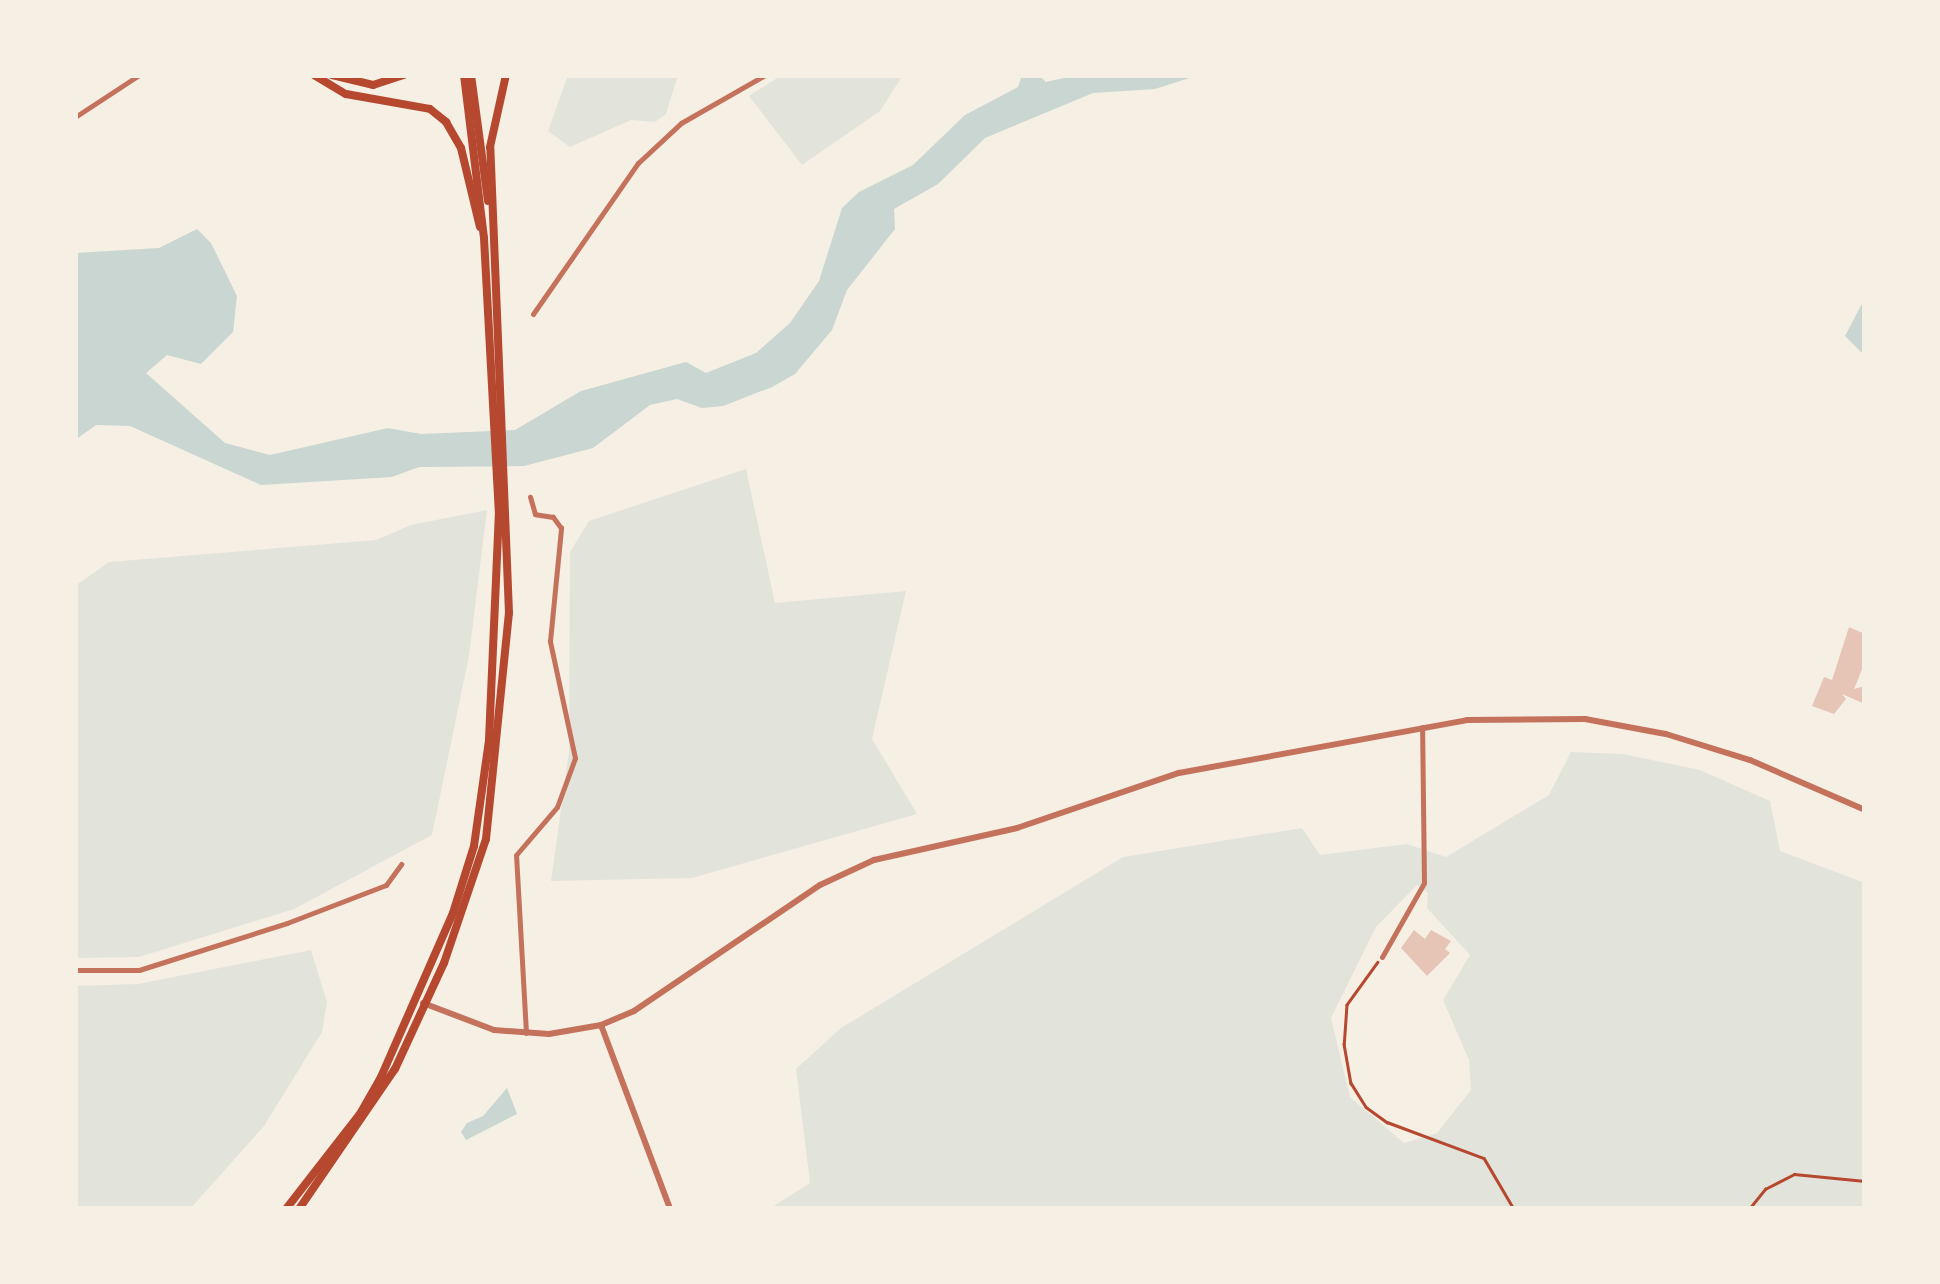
<!DOCTYPE html>
<html>
<head>
<meta charset="utf-8">
<style>
  body { margin:0 }
  #map { position:relative; width:1940px; height:1284px; overflow:hidden; background:#f6efe4; font-family:"Asap Condensed",sans-serif }
  div>[style] { position:absolute }
  .green>* { inset:0; background:#e2e4dc }
  .water>* { inset:0; background:#c9d6d2 }
  .building>* { inset:0; background:#e6c5b7 }
  .path>* { height:2.5px; margin:-1.25px; padding:0 1.25px; transform-origin:1.25px; border-radius:1.25px; background:#b5482f }
  .minor>* { height:5px; margin:-2.5px; padding:0 2.5px; transform-origin:2.5px; border-radius:2.5px; background:#c5725c }
  .tertiary>* { height:6px; margin:-3px; padding:0 3px; transform-origin:3px; border-radius:3px; background:#c5725c }
  .primary>* { height:8px; margin:-4px; padding:0 4px; transform-origin:4px; border-radius:4px; background:#b5482f }
  span { translate:-50% -50%; white-space:nowrap; text-align:center; line-height:1.15; -webkit-text-stroke:10px #f6efe4; paint-order:stroke }
  .frame { position:absolute; inset:0; border:78px solid #f6efe4; pointer-events:none }
</style>
</head>
<body>
<div id="map">
  <div class="green">
    <div style="clip-path:polygon(568px 75px,678px 75px,666px 114px,655px 122px,631px 120px,570px 147px,548px 131px)"></div>
    <div style="clip-path:polygon(782px 75px,903px 75px,880px 111px,802px 165px,749px 96px)"></div>
    <div style="clip-path:polygon(746px 469px,775px 603px,906px 591px,872px 739px,917px 814px,692px 878px,551px 881px,569px 752px,570px 552px,589px 521px)"></div>
    <div style="clip-path:polygon(487px 510px,469px 656px,432px 835px,294px 909px,139px 957px,75px 958px,75px 586px,109px 562px,376px 540px,411px 525px)"></div>
    <div style="clip-path:polygon(evenodd,1571px 752px,1623px 754px,1700px 770px,1770px 801px,1780px 851px,1865px 883px,1865px 1209px,769px 1209px,810px 1183px,796px 1069px,841px 1028px,1123px 857px,1302px 828px,1320px 855px,1407px 844px,1446px 857px,1549px 795px,1571px 752px,1417px 885px,1428px 893px,1427px 908px,1470px 955px,1443px 1000px,1469px 1060px,1471px 1090px,1437px 1133px,1404px 1143px,1350px 1097px,1331px 1018px,1376px 927px,1417px 885px)"></div>
    <div style="clip-path:polygon(311px 950px,327px 1002px,322px 1032px,264px 1126px,190px 1209px,75px 1209px,75px 986px,138px 984px)"></div>
  </div>
  <div class="water">
    <div style="clip-path:polygon(1022px 75px,1039px 75px,1046px 82px,1077px 75px,1199px 75px,1155px 89px,1093px 93px,985px 138px,938px 184px,894px 209px,895px 229px,847px 290px,832px 330px,795px 374px,772px 387px,723px 406px,702px 408px,677px 399px,650px 405px,593px 448px,524px 466px,419px 467px,392px 477px,261px 485px,130px 426px,96px 425px,75px 440px,75px 253px,159px 248px,197px 229px,211px 243px,237px 296px,233px 332px,201px 364px,167px 355px,146px 373px,225px 443px,270px 455px,388px 428px,421px 434px,515px 430px,581px 391px,686px 362px,706px 373px,756px 353px,790px 323px,819px 281px,842px 208px,859px 192px,913px 165px,965px 115px,1018px 87px)"></div>
    <div style="clip-path:polygon(1865px 298px,1865px 356px,1845px 336px)"></div>
    <div style="clip-path:polygon(507px 1088px,517px 1114px,466px 1140px,461px 1132px,467px 1123px,483px 1116px)"></div>
  </div>
  <div class="building">
    <div style="clip-path:polygon(1849px 627px,1865px 634px,1865px 662px,1854px 689px,1865px 686px,1865px 704px,1842px 694px,1846px 699px,1834px 714px,1812px 706px,1824px 677px,1832px 680px)"></div>
    <div style="clip-path:polygon(1414px 930px,1425px 939px,1431px 930px,1451px 941px,1445px 949px,1450px 953px,1427px 976px,1401px 948px)"></div>
  </div>
  <div class="path">
    <div style="left:1378px;top:962px;width:53px;rotate:125.8deg"></div>
    <div style="left:1347px;top:1005px;width:39px;rotate:94deg"></div>
    <div style="left:1344px;top:1044px;width:40px;rotate:80deg"></div>
    <div style="left:1351px;top:1083px;width:28px;rotate:58deg"></div>
    <div style="left:1366px;top:1107px;width:26px;rotate:36deg"></div>
    <div style="left:1387px;top:1122px;width:103px;rotate:20.4deg"></div>
    <div style="left:1484px;top:1158px;width:59px;rotate:59.5deg"></div>
    <div style="left:1749px;top:1209px;width:26px;rotate:-51deg"></div>
    <div style="left:1765px;top:1189px;width:33px;rotate:-27deg"></div>
    <div style="left:1794px;top:1174px;width:71px;rotate:5.6deg"></div>
  </div>
  <div class="minor">
    <div style="left:75px;top:117px;width:77px;rotate:-33.3deg"></div>
    <div style="left:533px;top:314px;width:184px;rotate:-55.2deg"></div>
    <div style="left:638px;top:163px;width:59px;rotate:-42.9deg"></div>
    <div style="left:681px;top:123px;width:97px;rotate:-29.7deg"></div>
    <div style="left:1382px;top:957px;width:85px;rotate:-60.4deg"></div>
    <div style="left:1424px;top:883px;width:156px;rotate:-90.7deg"></div>
    <div style="left:75px;top:970px;width:64px"></div>
    <div style="left:139px;top:970px;width:155px;rotate:-17.6deg"></div>
    <div style="left:287px;top:923px;width:106px;rotate:-21deg"></div>
    <div style="left:386px;top:885px;width:26px;rotate:-54deg"></div>
    <div style="left:526px;top:1033px;width:178px;rotate:-93.2deg"></div>
    <div style="left:516px;top:855px;width:63px;rotate:-49.5deg"></div>
    <div style="left:557px;top:807px;width:52px;rotate:-69.8deg"></div>
    <div style="left:575px;top:758px;width:120px;rotate:-102.1deg"></div>
    <div style="left:550px;top:641px;width:114px;rotate:-84.4deg"></div>
    <div style="left:561px;top:528px;width:14px;rotate:-126deg"></div>
    <div style="left:553px;top:517px;width:18px;rotate:-171deg"></div>
    <div style="left:535px;top:514px;width:18px;rotate:-106deg"></div>
  </div>
  <div class="tertiary">
    <div style="left:423px;top:1003px;width:76px;rotate:20.8deg"></div>
    <div style="left:494px;top:1030px;width:55px;rotate:4.2deg"></div>
    <div style="left:549px;top:1034px;width:53px;rotate:-9.8deg"></div>
    <div style="left:601px;top:1025px;width:36px;rotate:-23deg"></div>
    <div style="left:634px;top:1011px;width:225px;rotate:-34.1deg"></div>
    <div style="left:820px;top:885px;width:60px;rotate:-24.8deg"></div>
    <div style="left:874px;top:860px;width:147px;rotate:-12.6deg"></div>
    <div style="left:1017px;top:828px;width:171px;rotate:-18.8deg"></div>
    <div style="left:1179px;top:773px;width:293px;rotate:-10.4deg"></div>
    <div style="left:1467px;top:720px;width:118px;rotate:-0.5deg"></div>
    <div style="left:1585px;top:719px;width:82px;rotate:10.5deg"></div>
    <div style="left:1666px;top:734px;width:88px;rotate:17.2deg"></div>
    <div style="left:1750px;top:760px;width:125px;rotate:23.5deg"></div>
    <div style="left:601px;top:1025px;width:197px;rotate:69.4deg"></div>
  </div>
  <div class="primary">
    <div style="left:314px;top:75px;width:37px;rotate:31deg"></div>
    <div style="left:346px;top:94px;width:85px;rotate:10.1deg"></div>
    <div style="left:430px;top:109px;width:21px;rotate:39deg"></div>
    <div style="left:446px;top:122px;width:30px;rotate:60deg"></div>
    <div style="left:461px;top:148px;width:81px;rotate:76.5deg"></div>
    <div style="left:332px;top:75px;width:42px;rotate:13.7deg"></div>
    <div style="left:373px;top:85px;width:33px;rotate:-18deg"></div>
    <div style="left:471px;top:75px;width:127px;rotate:82.3deg"></div>
    <div style="left:286px;top:1209px;width:120px;rotate:-52.1deg"></div>
    <div style="left:360px;top:1114px;width:43px;rotate:-60.4deg"></div>
    <div style="left:381px;top:1077px;width:179px;rotate:-66.3deg"></div>
    <div style="left:453px;top:913px;width:70px;rotate:-72.6deg"></div>
    <div style="left:474px;top:846px;width:107px;rotate:-81.9deg"></div>
    <div style="left:489px;top:740px;width:225px;rotate:-87.5deg"></div>
    <div style="left:499px;top:515px;width:277px;rotate:-93.1deg"></div>
    <div style="left:484px;top:238px;width:164px;rotate:-97deg"></div>
    <div style="left:299px;top:1209px;width:170px;rotate:-55.6deg"></div>
    <div style="left:395px;top:1069px;width:117px;rotate:-65.2deg"></div>
    <div style="left:444px;top:963px;width:131px;rotate:-71.3deg"></div>
    <div style="left:486px;top:839px;width:227px;rotate:-84.2deg"></div>
    <div style="left:509px;top:613px;width:466px;rotate:-92.3deg"></div>
    <div style="left:490px;top:147px;width:74px;rotate:-77.5deg"></div>
  </div>
  <div class="frame"></div>
</div>
</body>
</html>
